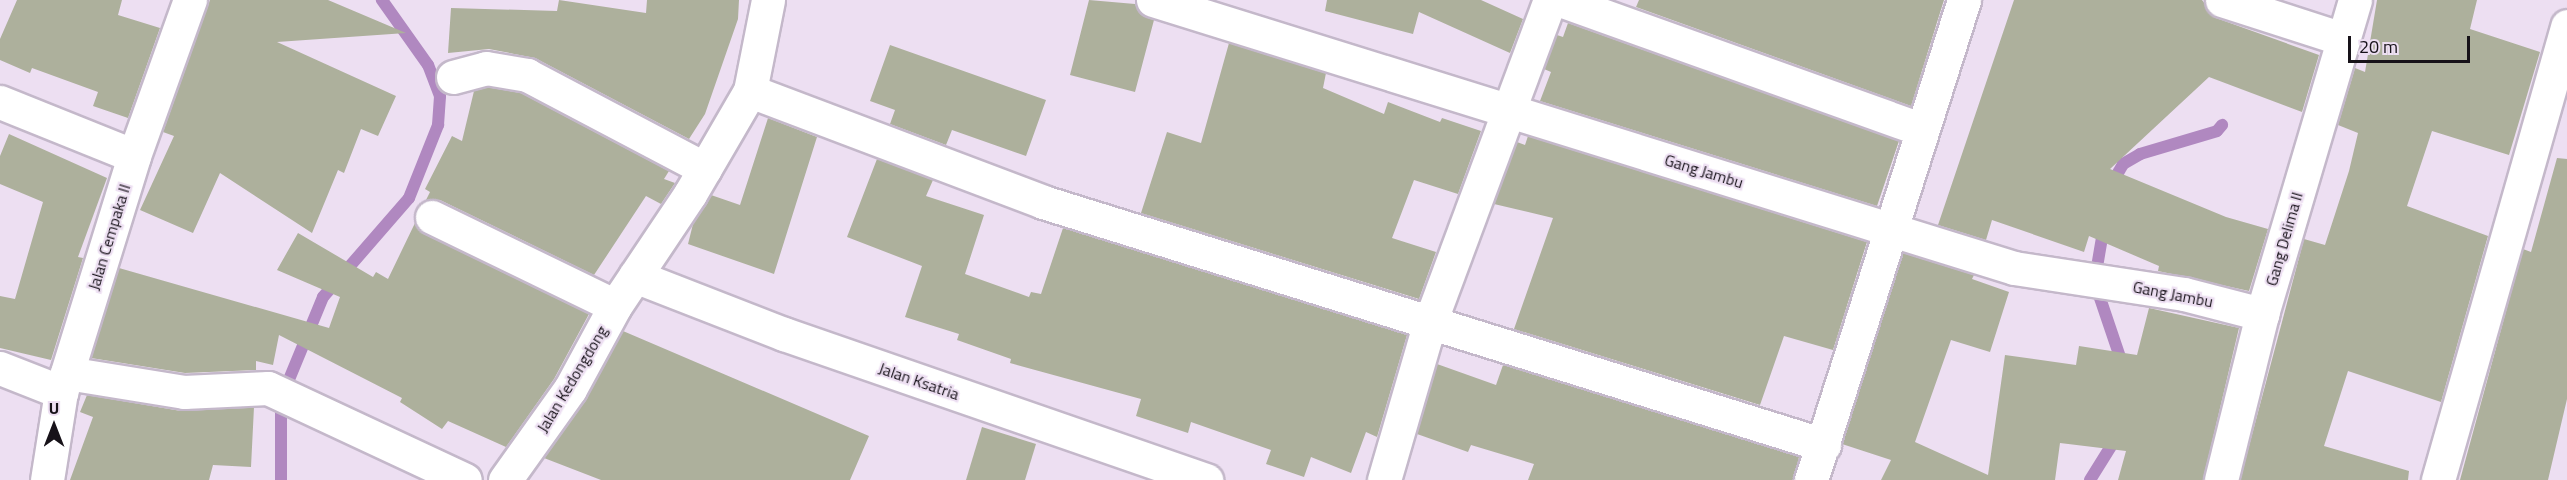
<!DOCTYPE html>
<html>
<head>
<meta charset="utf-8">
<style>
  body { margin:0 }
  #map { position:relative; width:2567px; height:480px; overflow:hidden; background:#eddff2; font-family:"Titillium Web",sans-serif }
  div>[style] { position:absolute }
  .stream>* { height:12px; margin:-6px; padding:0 6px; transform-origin:6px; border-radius:6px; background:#b088c0 }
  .building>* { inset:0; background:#adb09c }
  .roads { filter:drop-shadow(2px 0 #c4b8ca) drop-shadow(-2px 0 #c4b8ca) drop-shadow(0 2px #c4b8ca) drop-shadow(0 -2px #c4b8ca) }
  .minor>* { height:33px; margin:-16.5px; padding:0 16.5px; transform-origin:16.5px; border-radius:16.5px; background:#fff }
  span { translate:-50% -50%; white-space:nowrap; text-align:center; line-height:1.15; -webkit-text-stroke:4.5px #eddff2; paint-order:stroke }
  .street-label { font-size:16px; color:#171219 }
  .north { position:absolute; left:24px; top:396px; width:60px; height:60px; -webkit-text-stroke:4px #eddff2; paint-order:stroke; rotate:0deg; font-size:16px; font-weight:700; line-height:24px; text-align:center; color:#171219 }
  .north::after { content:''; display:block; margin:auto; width:21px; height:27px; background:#171219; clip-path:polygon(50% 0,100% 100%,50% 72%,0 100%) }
  .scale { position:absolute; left:2348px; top:36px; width:122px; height:27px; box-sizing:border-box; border:3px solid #171219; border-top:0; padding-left:8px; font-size:18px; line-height:21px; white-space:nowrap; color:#171219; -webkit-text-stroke:4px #eddff2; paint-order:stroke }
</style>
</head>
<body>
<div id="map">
  <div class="stream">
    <div style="left:2111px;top:185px;width:24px;rotate:-60deg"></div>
    <div style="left:2123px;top:164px;width:20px;rotate:-30deg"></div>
    <div style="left:2140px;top:154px;width:80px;rotate:-16.6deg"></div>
    <div style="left:2217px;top:131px;width:8px;rotate:-50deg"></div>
    <div style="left:2104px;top:226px;width:42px;rotate:99.7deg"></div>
    <div style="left:2097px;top:267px;width:31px;rotate:84deg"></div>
    <div style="left:2100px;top:298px;width:72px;rotate:71.3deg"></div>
    <div style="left:281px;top:480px;width:81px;rotate:-90deg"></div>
    <div style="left:281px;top:399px;width:110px;rotate:-67.6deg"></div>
    <div style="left:323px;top:297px;width:131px;rotate:-49deg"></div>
    <div style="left:409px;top:198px;width:79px;rotate:-68.3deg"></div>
    <div style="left:438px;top:125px;width:29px;rotate:-86deg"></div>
    <div style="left:440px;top:96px;width:33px;rotate:-111deg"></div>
    <div style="left:428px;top:65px;width:80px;rotate:-125.3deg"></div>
    <div style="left:2090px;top:480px;width:53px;rotate:-58.1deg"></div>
  </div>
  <div class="building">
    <div style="clip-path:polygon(17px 0,122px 0,118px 15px,160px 28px,128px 118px,93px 106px,98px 92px,32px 68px,30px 73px,0 60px,0 39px)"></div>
    <div style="clip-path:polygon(210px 0,328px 0,406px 33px,277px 42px,396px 96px,378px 136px,361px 129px,344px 173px,338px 170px,312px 233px,220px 173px,193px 233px,140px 210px,174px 136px,163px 132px)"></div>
    <div style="clip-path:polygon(559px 0,646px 13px,647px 0,739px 0,738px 19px,705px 114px,689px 139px,535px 58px,489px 49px,448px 53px,451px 8px,557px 11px)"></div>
    <div style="clip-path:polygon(1089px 0,1135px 4px,1140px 13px,1154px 20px,1135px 92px,1070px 75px)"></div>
    <div style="clip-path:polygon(1327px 0,1481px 0,1523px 19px,1510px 53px,1419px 12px,1413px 34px,1325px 11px)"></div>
    <div style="clip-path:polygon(1639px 0,1944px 0,1911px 106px,1636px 7px)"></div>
    <div style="clip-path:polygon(2014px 0,2202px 0,2216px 18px,2319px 55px,2302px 112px,2209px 77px,2110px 169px,2226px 217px,2268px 229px,2249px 291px,2158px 271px,2159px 266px,2089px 236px,2084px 252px,1992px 220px,1986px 240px,1938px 225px)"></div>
    <div style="clip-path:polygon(2377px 0,2477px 0,2470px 29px,2540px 52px,2509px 155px,2432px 131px,2407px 206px,2488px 236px,2441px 402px,2348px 371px,2324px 446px,2409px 471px,2408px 480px,2240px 480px,2304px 239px,2325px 245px,2349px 171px,2358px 133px,2338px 125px,2355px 68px,2365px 72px)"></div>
    <div style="clip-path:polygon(1568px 23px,1899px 141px,1877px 206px,1540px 101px,1551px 72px,1544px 69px,1557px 35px,1563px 37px)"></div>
    <div style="clip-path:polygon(1229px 43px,1326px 73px,1323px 88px,1384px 114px,1388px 102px,1440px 122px,1442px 118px,1481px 131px,1458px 194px,1414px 180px,1392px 238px,1436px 252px,1419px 299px,1141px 213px,1167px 132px,1201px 143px)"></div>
    <div style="clip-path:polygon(890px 45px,1046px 100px,1026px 156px,952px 130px,946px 145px,890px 124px,895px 110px,870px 101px)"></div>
    <div style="clip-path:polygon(487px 87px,521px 93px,669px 171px,664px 179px,675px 183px,661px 204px,646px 196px,594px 275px,440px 200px,426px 200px,430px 192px,425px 189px,452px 136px,462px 141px,474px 91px)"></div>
    <div style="clip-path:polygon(768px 118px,817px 137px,774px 274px,688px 244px,693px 224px,711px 195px,740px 205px)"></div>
    <div style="clip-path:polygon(9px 134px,107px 178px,78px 257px,83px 258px,51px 360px,0 348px,0 296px,15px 299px,43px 202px,0 184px,0 156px)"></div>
    <div style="clip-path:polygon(1528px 136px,1867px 242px,1833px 350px,1784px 336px,1760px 405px,1514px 329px,1553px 218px,1494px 204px,1517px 142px,1525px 145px)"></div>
    <div style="clip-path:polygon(2557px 158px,2567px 159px,2567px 399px,2548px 480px,2460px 480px,2523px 249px,2531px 252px)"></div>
    <div style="clip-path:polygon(877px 159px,933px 180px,926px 196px,984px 215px,965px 274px,1029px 297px,1031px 292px,1041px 294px,1063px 228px,1407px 335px,1377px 437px,1366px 432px,1351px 473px,1311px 457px,1304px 477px,1266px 464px,1271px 450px,1191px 422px,1188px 433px,1136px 416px,1141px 399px,1010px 363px,1011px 359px,957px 340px,959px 334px,905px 317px,922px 266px,847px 237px)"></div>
    <div style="clip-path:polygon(415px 223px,424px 234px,589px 314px,554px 379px,506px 447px,448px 421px,442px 429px,400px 402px,402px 398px,279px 335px,273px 365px,256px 361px,256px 370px,185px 373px,91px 358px,119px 268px,329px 328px,340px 297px,277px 270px,298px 233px,373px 277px,376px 272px,388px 279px)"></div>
    <div style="clip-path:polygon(1903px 253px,1974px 275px,1972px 279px,2009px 292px,1990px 352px,1951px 340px,1915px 442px,1988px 475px,2005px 355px,2076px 365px,2079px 346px,2137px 355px,2149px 308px,2239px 328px,2203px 480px,2118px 480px,2126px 451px,2060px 443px,2055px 480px,1881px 480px,1891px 460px,1842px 444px)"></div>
    <div style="clip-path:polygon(623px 331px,869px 436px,850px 480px,601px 480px,544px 458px,586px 398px)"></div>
    <div style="clip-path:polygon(1437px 364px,1496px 385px,1503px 365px,1799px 457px,1793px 480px,1528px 480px,1534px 464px,1471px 445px,1468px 452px,1417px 434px)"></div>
    <div style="clip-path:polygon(87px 395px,181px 411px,254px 407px,251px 467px,213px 465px,209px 480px,70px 480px,93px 417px,80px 412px)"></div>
    <div style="clip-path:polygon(982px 427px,1036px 444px,1025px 480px,966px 480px)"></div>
  </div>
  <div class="roads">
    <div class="minor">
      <div style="left:1153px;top:0;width:902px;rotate:17.29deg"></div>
      <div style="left:2014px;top:268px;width:172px;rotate:8.7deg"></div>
      <div style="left:2184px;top:294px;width:81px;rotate:14.4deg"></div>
      <div style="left:1560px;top:0;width:382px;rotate:19.7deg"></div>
      <div style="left:2222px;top:0;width:127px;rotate:17.9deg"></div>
      <div style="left:453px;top:77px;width:34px;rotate:-15deg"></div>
      <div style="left:486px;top:68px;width:42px;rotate:9.7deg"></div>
      <div style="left:527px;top:75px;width:201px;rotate:27.8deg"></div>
      <div style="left:750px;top:91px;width:313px;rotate:20.7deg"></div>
      <div style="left:1043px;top:202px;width:818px;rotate:17.28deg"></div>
      <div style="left:0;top:102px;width:144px;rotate:21.9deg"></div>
      <div style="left:432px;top:217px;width:203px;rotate:25.9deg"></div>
      <div style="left:635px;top:276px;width:160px;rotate:21.3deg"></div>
      <div style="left:784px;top:334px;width:447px;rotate:19.1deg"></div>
      <div style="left:0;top:368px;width:66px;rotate:21.5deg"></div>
      <div style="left:67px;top:373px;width:119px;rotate:9.2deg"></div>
      <div style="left:184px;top:392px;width:84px;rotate:-2.7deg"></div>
      <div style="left:268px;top:388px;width:217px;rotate:25deg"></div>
      <div style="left:47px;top:480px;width:89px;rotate:-81deg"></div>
      <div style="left:61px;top:392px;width:247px;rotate:-72.8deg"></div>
      <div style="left:134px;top:156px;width:166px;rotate:-70.3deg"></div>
      <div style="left:505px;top:480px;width:112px;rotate:-54.5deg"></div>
      <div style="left:570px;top:389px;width:94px;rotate:-61.5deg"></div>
      <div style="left:615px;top:306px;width:135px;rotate:-56.2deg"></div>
      <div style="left:690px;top:194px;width:119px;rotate:-59.8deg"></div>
      <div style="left:750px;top:91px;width:93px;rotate:-78.8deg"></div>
      <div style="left:1384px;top:480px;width:161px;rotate:-73.8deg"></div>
      <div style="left:1429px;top:325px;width:347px;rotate:-69.6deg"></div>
      <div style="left:1811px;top:480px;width:504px;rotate:-72.32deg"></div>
      <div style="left:2221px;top:480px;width:171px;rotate:-76.1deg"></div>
      <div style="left:2262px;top:314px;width:327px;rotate:-73.5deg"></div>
      <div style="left:2438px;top:480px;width:472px;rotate:-74.1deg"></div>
    </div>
  </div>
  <div class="street-label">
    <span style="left:1704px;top:171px;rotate:17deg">Gang Jambu</span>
    <span style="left:109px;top:237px;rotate:-73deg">Jalan Cempaka II</span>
    <span style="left:2284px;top:239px;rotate:-74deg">Gang Delima II</span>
    <span style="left:2173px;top:294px;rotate:11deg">Gang Jambu</span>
    <span style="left:572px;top:379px;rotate:-59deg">Jalan Kedongdong</span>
    <span style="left:919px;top:381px;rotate:19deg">Jalan Ksatria</span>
  </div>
  <div class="north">U</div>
  <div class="scale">20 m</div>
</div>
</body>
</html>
